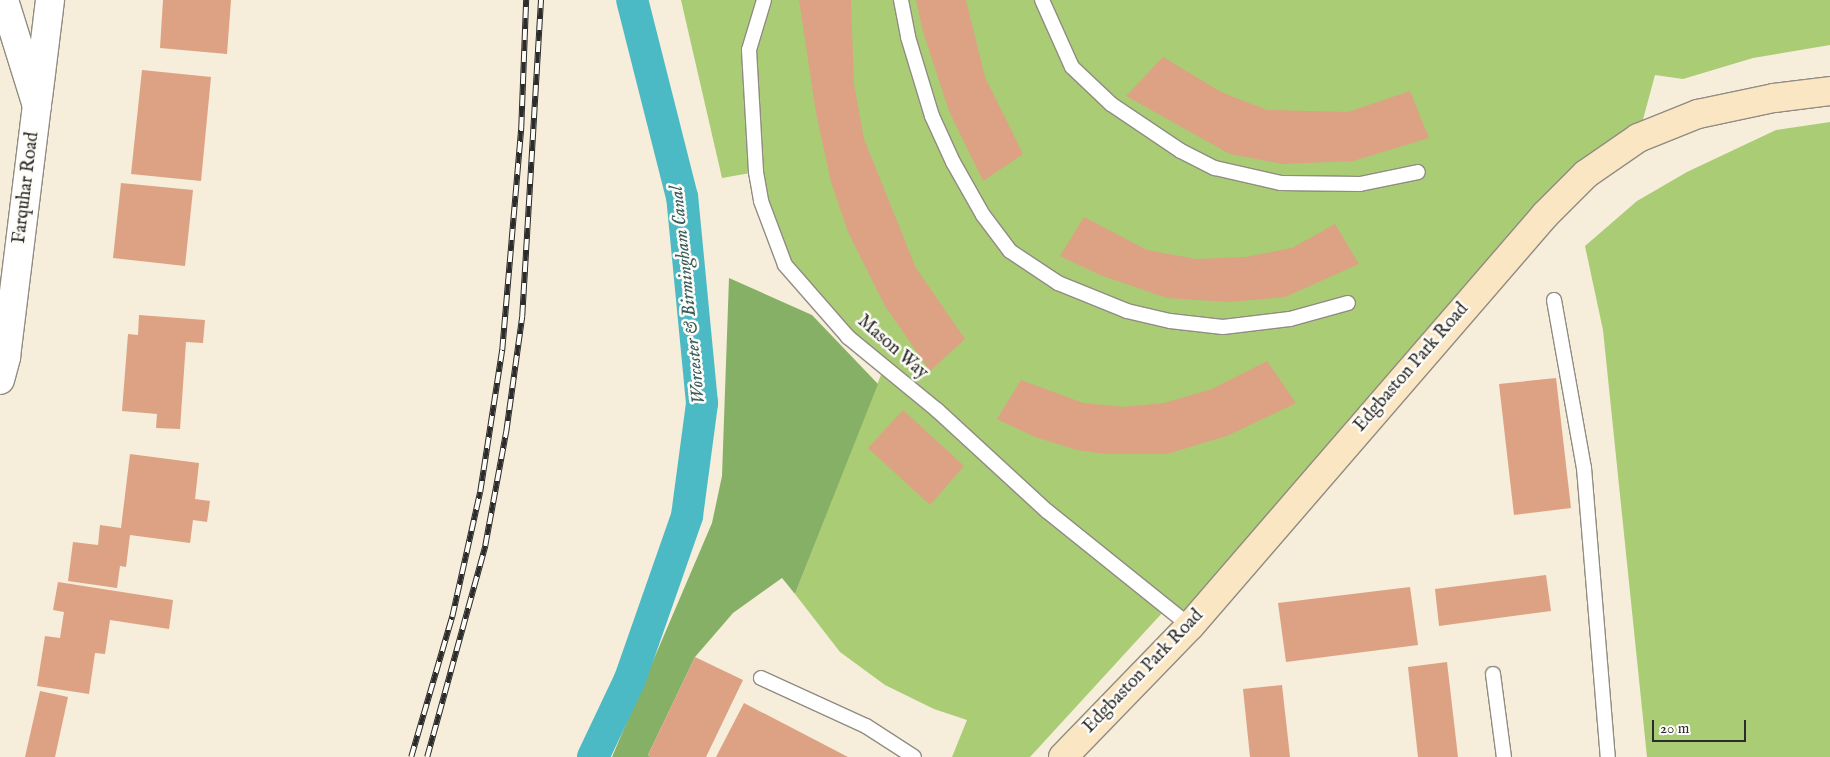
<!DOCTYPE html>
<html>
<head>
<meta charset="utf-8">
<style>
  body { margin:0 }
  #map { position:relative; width:1830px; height:757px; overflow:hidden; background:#f6edda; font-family:"IM FELL English",serif }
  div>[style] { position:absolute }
  .green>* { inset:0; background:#a9cc75 }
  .forest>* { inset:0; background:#86b066 }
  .canal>* { height:32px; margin:-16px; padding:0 16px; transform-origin:16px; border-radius:16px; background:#4cbac5 }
  .building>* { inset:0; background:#dda283 }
  .roads { filter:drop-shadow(1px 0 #908c82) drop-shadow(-1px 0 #908c82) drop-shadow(0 1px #908c82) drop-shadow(0 -1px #908c82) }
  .lane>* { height:14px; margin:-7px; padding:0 7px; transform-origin:7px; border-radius:7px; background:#fff }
  .street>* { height:28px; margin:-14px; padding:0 14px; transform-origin:14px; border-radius:14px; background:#fff }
  .secondary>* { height:28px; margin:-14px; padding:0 14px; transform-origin:14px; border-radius:14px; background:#fbe6c4 }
  .rail>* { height:5.5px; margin-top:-2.75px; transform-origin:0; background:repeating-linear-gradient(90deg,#fdfcf7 0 11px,#2b2b2b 0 22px); box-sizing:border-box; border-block:1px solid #2b2b2b }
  span { translate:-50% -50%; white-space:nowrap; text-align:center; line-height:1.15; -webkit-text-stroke:5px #fdfcf7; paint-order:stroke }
  .street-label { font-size:18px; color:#2b2b2b }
  .water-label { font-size:19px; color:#375d61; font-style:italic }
  .scale { position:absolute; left:1652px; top:720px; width:94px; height:22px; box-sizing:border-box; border:2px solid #2b2b2b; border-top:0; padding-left:6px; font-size:15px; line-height:18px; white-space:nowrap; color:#2b2b2b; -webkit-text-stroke:4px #fdfcf7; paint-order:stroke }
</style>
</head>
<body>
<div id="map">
  <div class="green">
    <div style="clip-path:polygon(681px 0,1830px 0,1830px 45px,1753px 58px,1683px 79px,1655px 75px,1638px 138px,1586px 174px,1190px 626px,1163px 612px,1030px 757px,952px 757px,967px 720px,934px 709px,885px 685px,840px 652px,795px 594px,884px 367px,785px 265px,756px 172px,722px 178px)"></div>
    <div style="clip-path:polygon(1830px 122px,1830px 757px,1647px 757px,1603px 330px,1585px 246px,1637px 201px,1687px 172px,1776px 130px)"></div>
  </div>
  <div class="forest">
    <div style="clip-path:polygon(729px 278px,812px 315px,878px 384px,795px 594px,782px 578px,733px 613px,695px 657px,648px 755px,651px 757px,612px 757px,712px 523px,722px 476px)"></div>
  </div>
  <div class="canal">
    <div style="left:593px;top:757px;width:86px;rotate:-64.6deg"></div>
    <div style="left:630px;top:679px;width:173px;rotate:-70.7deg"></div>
    <div style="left:687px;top:516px;width:114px;rotate:-82.4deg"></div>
    <div style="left:702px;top:403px;width:207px;rotate:-95.5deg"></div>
    <div style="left:682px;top:197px;width:203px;rotate:-104.2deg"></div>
  </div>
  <div class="building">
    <div style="clip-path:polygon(163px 0,231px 0,227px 54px,160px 48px)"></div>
    <div style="clip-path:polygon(799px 0,851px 0,854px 84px,864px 139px,916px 268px,965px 339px,930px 371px,885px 306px,848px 232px,831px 182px,816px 113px)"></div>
    <div style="clip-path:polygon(916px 0,966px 0,985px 77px,1023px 154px,983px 181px,949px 111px,923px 32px)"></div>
    <div style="clip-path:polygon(1163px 57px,1221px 92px,1267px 110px,1348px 112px,1410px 91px,1429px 138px,1353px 161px,1283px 164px,1230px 154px,1126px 96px)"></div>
    <div style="clip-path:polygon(142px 70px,211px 77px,201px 181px,131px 174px)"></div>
    <div style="clip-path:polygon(121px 183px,193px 190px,185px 266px,113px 258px)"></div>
    <div style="clip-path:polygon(1084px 217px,1147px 250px,1196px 259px,1246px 257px,1292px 248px,1335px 224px,1359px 264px,1285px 297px,1229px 302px,1167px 298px,1100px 275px,1060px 256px)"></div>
    <div style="clip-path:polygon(139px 315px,205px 320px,203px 343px,186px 342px,180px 429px,156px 428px,157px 414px,122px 411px,128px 334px,138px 335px)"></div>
    <div style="clip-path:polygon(1267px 361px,1296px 403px,1227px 436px,1167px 454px,1106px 454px,1077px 450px,1035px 437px,997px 419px,1021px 380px,1083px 403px,1123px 407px,1164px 403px,1212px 389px)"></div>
    <div style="clip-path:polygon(1556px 378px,1571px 508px,1514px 515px,1499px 384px)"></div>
    <div style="clip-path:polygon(903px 410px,964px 466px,930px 505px,868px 448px)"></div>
    <div style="clip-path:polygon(130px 454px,199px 463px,195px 499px,210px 501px,207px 522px,193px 520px,190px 543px,130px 535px,126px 567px,120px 566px,117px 588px,68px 581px,73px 542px,98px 545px,100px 525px,121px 528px)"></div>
    <div style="clip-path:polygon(1546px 575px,1551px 611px,1439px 626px,1435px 589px)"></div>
    <div style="clip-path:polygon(58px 582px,173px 600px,169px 629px,110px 620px,105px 654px,95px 653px,89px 694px,37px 686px,45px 636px,60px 638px,64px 612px,53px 610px)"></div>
    <div style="clip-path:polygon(1410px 587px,1418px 645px,1286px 662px,1278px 603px)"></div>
    <div style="clip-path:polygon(695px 657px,743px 680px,706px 757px,651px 757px,648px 755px)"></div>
    <div style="clip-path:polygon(1447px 662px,1458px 757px,1418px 757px,1408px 667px)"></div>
    <div style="clip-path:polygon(1282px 685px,1290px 757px,1250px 757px,1243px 689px)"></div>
    <div style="clip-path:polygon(40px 691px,68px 697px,55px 757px,25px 757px)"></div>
    <div style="clip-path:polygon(744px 703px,848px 757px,716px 757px)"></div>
  </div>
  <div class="roads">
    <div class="lane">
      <div style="left:764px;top:0;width:52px;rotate:106.7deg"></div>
      <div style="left:749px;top:50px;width:122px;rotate:86.7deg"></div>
      <div style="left:756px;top:172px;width:29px;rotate:80deg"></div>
      <div style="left:761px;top:201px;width:68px;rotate:69.4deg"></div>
      <div style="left:785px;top:265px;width:96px;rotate:48.8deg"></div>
      <div style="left:848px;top:337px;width:115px;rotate:39.4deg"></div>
      <div style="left:937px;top:410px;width:149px;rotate:42.6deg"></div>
      <div style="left:1047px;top:511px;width:184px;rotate:38.8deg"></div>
      <div style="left:901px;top:0;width:38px;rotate:79deg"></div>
      <div style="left:908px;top:37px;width:83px;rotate:73.1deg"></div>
      <div style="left:932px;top:116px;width:51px;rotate:65.5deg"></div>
      <div style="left:953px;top:162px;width:61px;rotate:60.5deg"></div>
      <div style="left:983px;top:215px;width:45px;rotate:53.1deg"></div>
      <div style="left:1010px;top:251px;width:58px;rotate:33.7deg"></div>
      <div style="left:1058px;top:283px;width:74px;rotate:22.1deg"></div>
      <div style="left:1127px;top:311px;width:44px;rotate:13.1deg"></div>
      <div style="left:1170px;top:321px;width:53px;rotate:6.5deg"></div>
      <div style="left:1223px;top:327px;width:67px;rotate:-6.8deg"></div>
      <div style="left:1290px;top:319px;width:60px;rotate:-15.4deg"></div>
      <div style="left:1042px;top:0;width:73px;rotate:65.9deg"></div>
      <div style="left:1072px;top:67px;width:54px;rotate:43.5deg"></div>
      <div style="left:1111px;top:104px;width:84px;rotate:33.9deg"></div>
      <div style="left:1181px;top:151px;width:38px;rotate:27deg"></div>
      <div style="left:1215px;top:168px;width:68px;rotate:12.8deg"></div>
      <div style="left:1281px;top:183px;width:79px;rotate:0.7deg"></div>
      <div style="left:1360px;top:184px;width:59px;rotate:-11.7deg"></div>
      <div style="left:1554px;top:300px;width:171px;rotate:79.9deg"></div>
      <div style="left:1584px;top:468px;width:290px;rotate:85.3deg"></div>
      <div style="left:1493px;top:674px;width:84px;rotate:82.5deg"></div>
      <div style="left:761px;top:678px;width:115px;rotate:24.6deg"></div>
      <div style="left:866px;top:726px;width:57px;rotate:32.9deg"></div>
    </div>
    <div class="street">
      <div style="left:38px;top:98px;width:99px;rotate:-83deg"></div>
      <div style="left:0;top:380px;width:24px;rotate:-75deg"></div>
      <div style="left:6px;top:357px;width:253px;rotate:-83deg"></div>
      <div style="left:37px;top:106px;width:111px;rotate:-107.3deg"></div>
    </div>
    <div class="secondary">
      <div style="left:1063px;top:757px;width:182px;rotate:-45.9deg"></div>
      <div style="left:1190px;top:626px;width:543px;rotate:-49.18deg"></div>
      <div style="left:1545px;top:215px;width:58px;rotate:-45deg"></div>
      <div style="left:1586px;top:174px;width:63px;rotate:-34.7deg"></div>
      <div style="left:1638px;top:138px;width:65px;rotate:-21.8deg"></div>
      <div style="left:1698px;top:114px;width:78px;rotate:-11.9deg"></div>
      <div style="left:1774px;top:98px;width:56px;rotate:-7.1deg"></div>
    </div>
  </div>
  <div class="rail">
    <div style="left:411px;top:757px;width:146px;rotate:-73.7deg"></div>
    <div style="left:452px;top:617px;width:128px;rotate:-77.4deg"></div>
    <div style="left:480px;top:492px;width:144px;rotate:-81.2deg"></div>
    <div style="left:502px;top:350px;width:223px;rotate:-85.1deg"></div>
    <div style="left:521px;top:128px;width:128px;rotate:-87.8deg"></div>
    <div style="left:427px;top:757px;width:219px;rotate:-74.6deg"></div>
    <div style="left:485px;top:546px;width:116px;rotate:-79.6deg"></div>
    <div style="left:506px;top:432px;width:117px;rotate:-82.1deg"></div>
    <div style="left:522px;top:316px;width:317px;rotate:-86.6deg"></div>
  </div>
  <div class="street-label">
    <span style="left:27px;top:188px;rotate:-83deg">Farquhar Road</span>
    <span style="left:892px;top:348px;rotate:41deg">Mason Way</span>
    <span style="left:1412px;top:368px;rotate:-49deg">Edgbaston Park Road</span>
    <span style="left:1144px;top:672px;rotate:-46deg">Edgbaston Park Road</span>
  </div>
  <div class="water-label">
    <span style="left:689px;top:295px;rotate:-96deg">Worcester &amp; Birmingham Canal</span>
  </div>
  <div class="scale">20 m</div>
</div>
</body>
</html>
